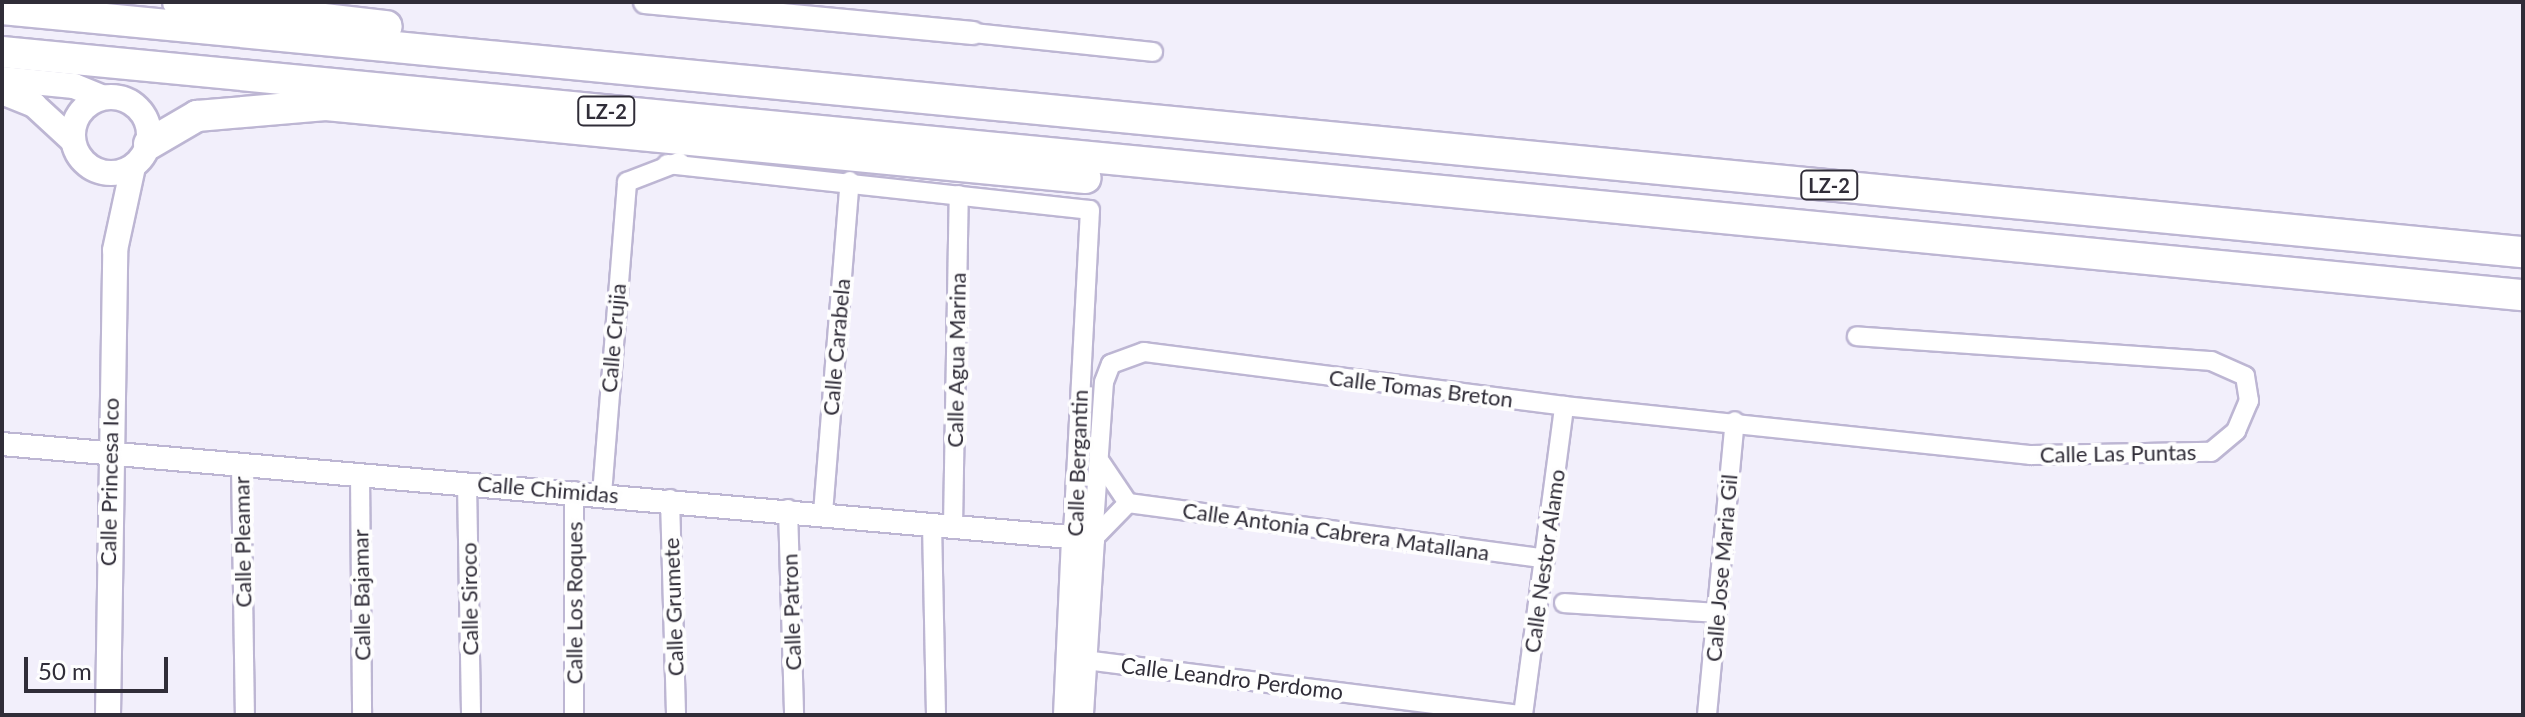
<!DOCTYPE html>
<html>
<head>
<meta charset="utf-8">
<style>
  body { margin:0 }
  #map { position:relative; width:2525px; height:717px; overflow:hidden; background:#f2effb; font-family:Lato,sans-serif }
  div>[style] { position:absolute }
  .roads { filter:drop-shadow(2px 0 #bdb6d3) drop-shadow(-2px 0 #bdb6d3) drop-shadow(0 2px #bdb6d3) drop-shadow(0 -2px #bdb6d3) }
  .minor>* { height:18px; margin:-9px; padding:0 9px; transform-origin:9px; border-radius:9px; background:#fff }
  .tertiary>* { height:22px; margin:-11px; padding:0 11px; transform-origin:11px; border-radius:11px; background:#fff }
  .secondary>* { height:24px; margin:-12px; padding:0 12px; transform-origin:12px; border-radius:12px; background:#fff }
  .secondary>.ring { margin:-12px; padding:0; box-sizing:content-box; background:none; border:24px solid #fff; border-radius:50% }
  .trunk>* { height:30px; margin:-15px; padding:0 15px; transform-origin:15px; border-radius:15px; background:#fff }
  span { translate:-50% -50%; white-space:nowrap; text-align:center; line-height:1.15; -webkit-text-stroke:8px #fefefe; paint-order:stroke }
  .shield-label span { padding:2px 6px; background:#fefefe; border:2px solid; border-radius:6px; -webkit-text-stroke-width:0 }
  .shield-label { font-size:20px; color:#302d38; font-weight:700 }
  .street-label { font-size:22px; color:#302d38 }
  .frame { position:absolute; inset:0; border:4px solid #302d38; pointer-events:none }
  .scale { position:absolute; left:24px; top:657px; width:144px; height:36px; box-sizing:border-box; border:4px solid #302d38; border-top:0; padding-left:10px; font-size:24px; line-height:28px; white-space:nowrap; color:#302d38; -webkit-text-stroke:6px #fefefe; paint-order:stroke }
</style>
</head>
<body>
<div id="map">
  <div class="roads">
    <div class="minor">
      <div style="left:973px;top:33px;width:181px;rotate:6deg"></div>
      <div style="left:667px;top:164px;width:425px;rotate:6.2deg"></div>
      <div style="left:1090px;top:210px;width:327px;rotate:93deg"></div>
      <div style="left:1101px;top:463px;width:48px;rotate:56deg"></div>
      <div style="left:241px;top:465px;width:250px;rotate:89.1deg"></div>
      <div style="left:360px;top:474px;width:241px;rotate:89.5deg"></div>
      <div style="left:467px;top:483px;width:232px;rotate:89deg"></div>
      <div style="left:574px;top:491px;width:224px;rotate:90deg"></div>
      <div style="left:602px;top:494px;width:313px;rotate:-85.4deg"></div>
      <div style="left:627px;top:182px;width:56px;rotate:-21deg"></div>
      <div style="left:670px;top:499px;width:216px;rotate:88.4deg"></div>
      <div style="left:1128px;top:503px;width:421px;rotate:7.6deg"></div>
      <div style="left:788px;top:509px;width:206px;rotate:88.3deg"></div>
      <div style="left:823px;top:513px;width:333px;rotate:-85.4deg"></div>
      <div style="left:932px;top:524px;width:191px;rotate:88.8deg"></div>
      <div style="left:953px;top:526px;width:331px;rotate:-89deg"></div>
      <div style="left:1094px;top:538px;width:49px;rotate:-45.8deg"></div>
      <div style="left:1093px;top:539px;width:157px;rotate:-86deg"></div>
      <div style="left:1104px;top:382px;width:19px;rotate:-69deg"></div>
      <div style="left:1111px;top:364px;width:35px;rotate:-20deg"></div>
      <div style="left:1144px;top:352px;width:423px;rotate:7.3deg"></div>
      <div style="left:1564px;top:406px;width:470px;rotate:6deg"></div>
      <div style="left:2031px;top:455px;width:180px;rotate:-1deg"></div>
      <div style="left:2211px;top:452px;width:33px;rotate:-40deg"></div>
      <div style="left:2236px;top:431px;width:33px;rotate:-67deg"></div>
      <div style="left:2249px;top:401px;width:25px;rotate:-99deg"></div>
      <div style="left:2245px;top:376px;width:37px;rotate:-156deg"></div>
      <div style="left:2211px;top:361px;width:355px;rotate:-176deg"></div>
      <div style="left:1564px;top:603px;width:153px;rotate:3.7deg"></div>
      <div style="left:1085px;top:660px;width:439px;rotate:7.2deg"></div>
      <div style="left:1523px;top:715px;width:312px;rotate:-82.4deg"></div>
      <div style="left:1707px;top:715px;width:295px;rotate:-84.6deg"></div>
    </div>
    <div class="tertiary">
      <div style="left:645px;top:2px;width:329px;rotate:5.4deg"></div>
      <div style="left:2px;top:444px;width:1095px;rotate:4.98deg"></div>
      <div style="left:1093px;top:539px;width:176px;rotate:93.6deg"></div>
      <div style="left:1065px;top:715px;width:178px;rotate:-87.4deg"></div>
    </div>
    <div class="secondary">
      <div style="left:2px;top:79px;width:72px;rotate:5.6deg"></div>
      <div style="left:74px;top:86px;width:29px;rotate:22deg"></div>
      <div style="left:2px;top:92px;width:35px;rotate:22deg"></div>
      <div style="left:34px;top:105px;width:53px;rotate:42.7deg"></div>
      <div class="ring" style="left:73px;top:97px;width:52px;height:52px"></div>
      <div style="left:108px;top:715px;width:465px;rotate:-89.1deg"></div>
      <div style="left:115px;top:250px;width:85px;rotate:-77.8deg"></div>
    </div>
    <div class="trunk">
      <div style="left:178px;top:2px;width:210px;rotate:6.6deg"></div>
      <div style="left:2px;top:9px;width:2533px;rotate:5.51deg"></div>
      <div style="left:2px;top:52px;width:2533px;rotate:5.51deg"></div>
      <div style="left:149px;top:144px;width:56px;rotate:-30.3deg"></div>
      <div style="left:197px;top:116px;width:129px;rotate:-4.9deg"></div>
      <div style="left:326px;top:105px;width:763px;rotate:5.49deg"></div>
    </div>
  </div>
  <div class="shield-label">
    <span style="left:606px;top:111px">LZ-2</span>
    <span style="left:1829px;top:185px">LZ-2</span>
  </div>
  <div class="street-label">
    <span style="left:613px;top:338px;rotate:-85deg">Calle Crujia</span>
    <span style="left:836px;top:347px;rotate:-85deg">Calle Carabela</span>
    <span style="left:956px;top:360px;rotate:-89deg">Calle Agua Marina</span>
    <span style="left:1421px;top:388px;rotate:7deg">Calle Tomas Breton</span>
    <span style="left:2118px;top:453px;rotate:-1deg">Calle Las Puntas</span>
    <span style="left:1077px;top:463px;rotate:-88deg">Calle Bergantin</span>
    <span style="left:109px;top:482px;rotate:-89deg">Calle Princesa Ico</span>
    <span style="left:548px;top:489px;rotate:5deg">Calle Chimidas</span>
    <span style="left:1336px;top:531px;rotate:8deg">Calle Antonia Cabrera Matallana</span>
    <span style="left:242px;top:542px;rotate:-91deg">Calle Pleamar</span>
    <span style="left:1544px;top:561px;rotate:-82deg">Calle Nestor Alamo</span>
    <span style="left:1721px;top:568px;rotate:-85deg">Calle Jose Maria Gil</span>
    <span style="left:361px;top:595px;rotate:-91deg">Calle Bajamar</span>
    <span style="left:469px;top:599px;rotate:-91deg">Calle Siroco</span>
    <span style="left:574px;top:603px;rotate:-90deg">Calle Los Roques</span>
    <span style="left:673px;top:607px;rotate:-92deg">Calle Grumete</span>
    <span style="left:791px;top:612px;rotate:-92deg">Calle Patron</span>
    <span style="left:1232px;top:678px;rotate:7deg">Calle Leandro Perdomo</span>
  </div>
  <div class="frame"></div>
  <div class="scale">50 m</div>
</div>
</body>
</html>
